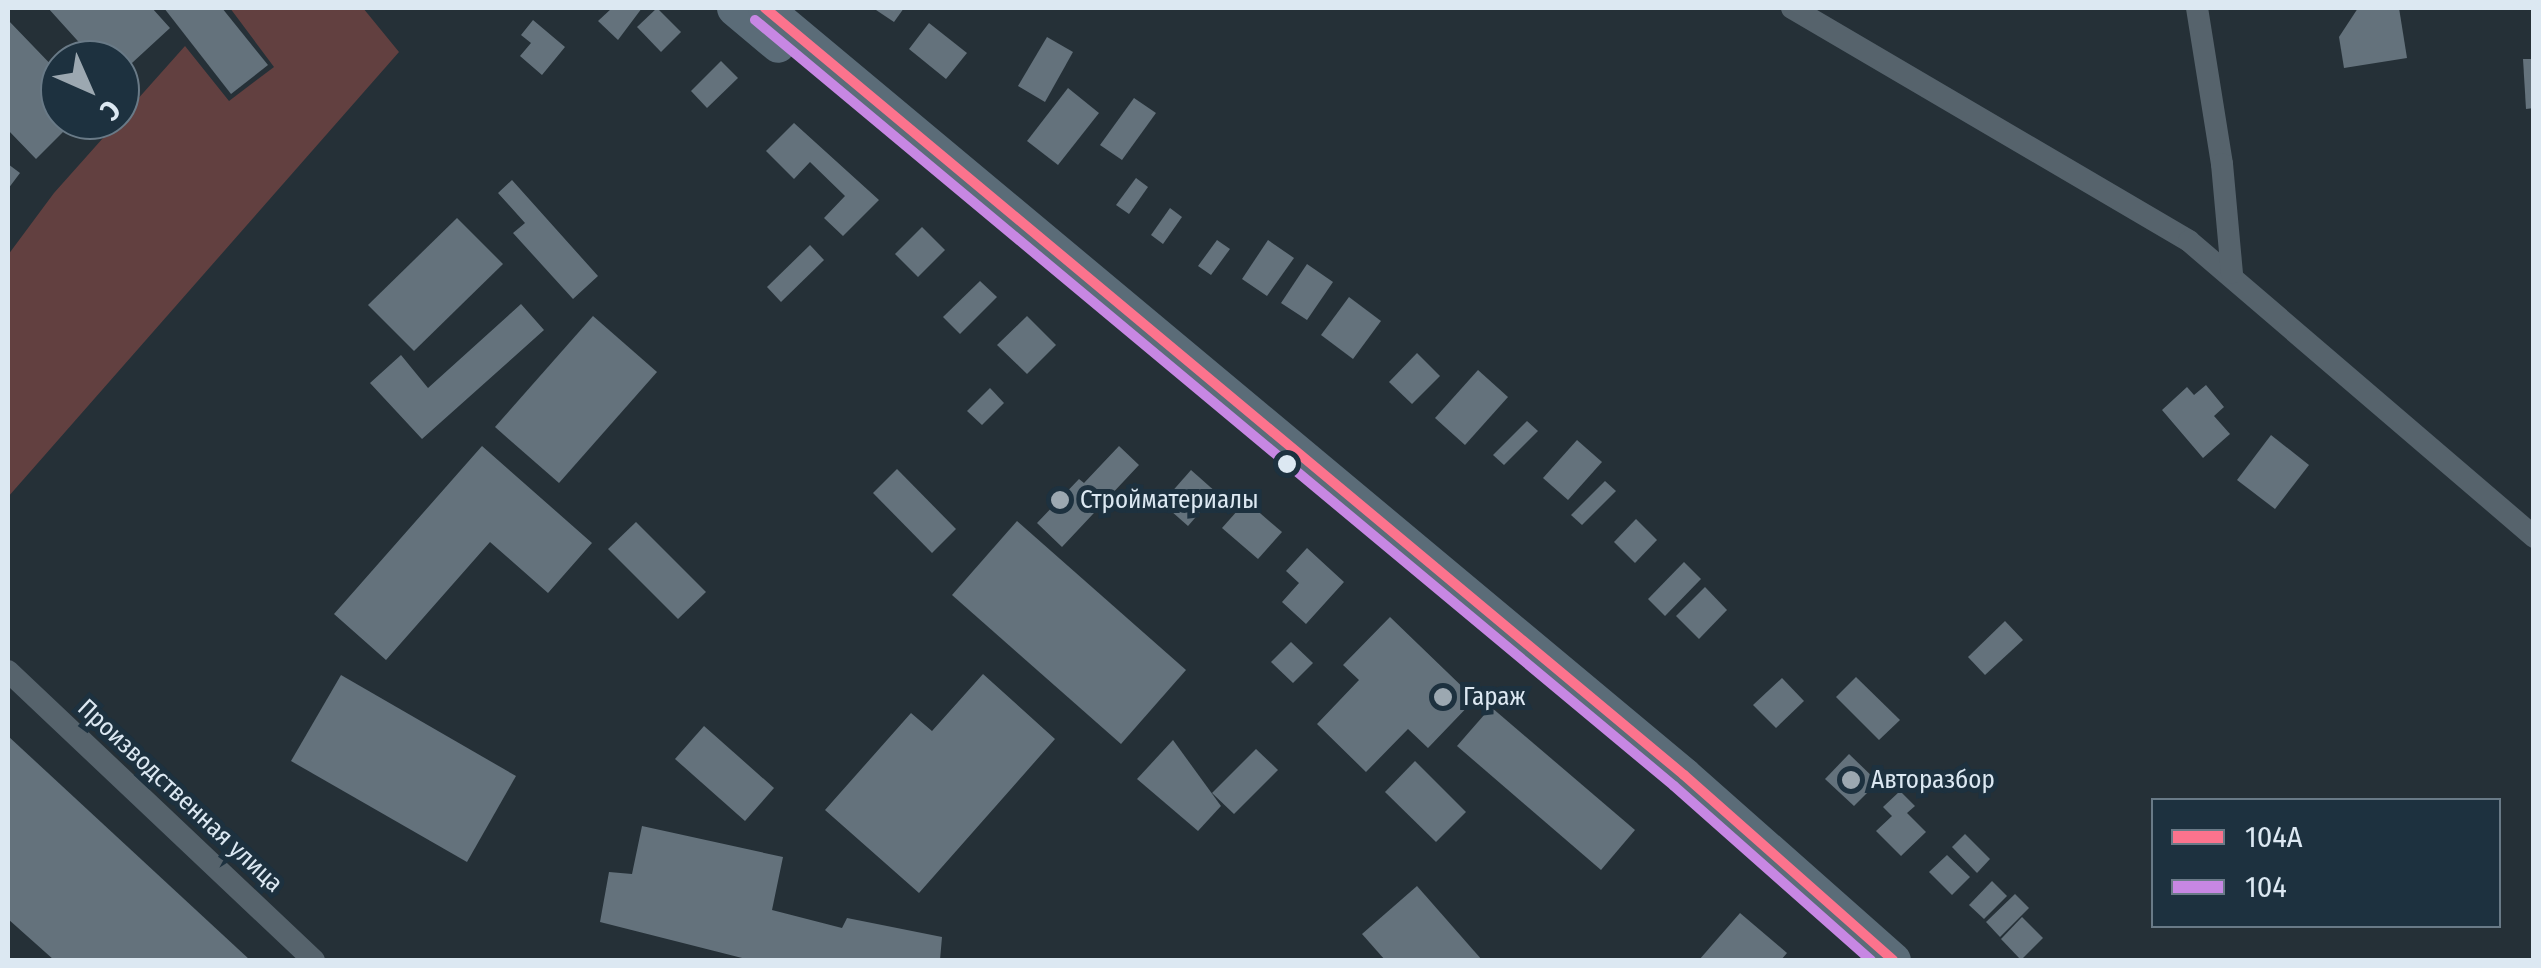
<!DOCTYPE html>
<html>
<head>
<meta charset="utf-8">
<style>
  body { margin:0 }
  #map { position:relative; width:2541px; height:968px; overflow:hidden; background:#253037; font-family:"Fira Sans Condensed",sans-serif }
  div>[style] { position:absolute }
  .green>* { inset:0; background:#624040 }
  .building>* { inset:0; background:#64727c }
  .minor>* { height:22px; margin:-11px; padding:0 11px; transform-origin:11px; border-radius:11px; background:#56636c }
  .primary>* { height:35px; margin:-17.5px; padding:0 17.5px; transform-origin:17.5px; border-radius:17.5px; background:#5b6c78 }
  .bus-1>* { height:10px; margin:-5px; padding:0 5px; transform-origin:5px; border-radius:5px; background:#fc738d }
  .bus-2>* { height:10px; margin:-5px; padding:0 5px; transform-origin:5px; border-radius:5px; background:#c787e3 }
  .dots>* { width:28px; height:28px; translate:-50% -50%; box-sizing:border-box; border:5px solid #1d313f; border-radius:50% }
  span { translate:-50% -50%; white-space:nowrap; text-align:center; line-height:1.15; -webkit-text-stroke:10px #1d313f; paint-order:stroke }
  .poi-label { font-size:25px; color:#dce8f2 }
  .left { translate:0 -50%; text-align:left }
  .street-label { font-size:25px; color:#dce8f2 }
  .frame { position:absolute; inset:0; border:10px solid #dce8f2; pointer-events:none }
  .legend { position:absolute; left:2151px; top:798px; width:350px; height:130px; box-sizing:border-box; background:#1d313f; border:2px solid #697a87; margin:0; padding:12px 18px; list-style:none; font-size:30px; color:#dce8f2 }
  .legend li { display:flex; align-items:center; gap:20px; height:50px }
  .legend b { width:50px; border:2px solid #697a87 }
  .north { position:absolute; left:40px; top:40px; width:100px; height:100px; box-sizing:border-box; background:#1d313f; border:2px solid #697a87; border-radius:50%; rotate:135deg; font-size:28px; font-weight:700; line-height:40px; text-align:center; color:#dce8f2 }
  .north::after { content:''; display:block; margin:auto; width:35px; height:45px; background:#9ca8b1; clip-path:polygon(50% 0,100% 100%,50% 72%,0 100%) }
</style>
</head>
<body>
<div id="map">
  <div class="green">
    <div style="clip-path:polygon(230px 8px,363px 8px,399px 52px,8px 497px,8px 255px,54px 193px,185px 46px,229px 101px,274px 67px)"></div>
  </div>
  <div class="building">
    <div style="clip-path:polygon(48px 8px,152px 8px,170px 28px,120px 74px,120px 60px,95px 60px)"></div>
    <div style="clip-path:polygon(164px 8px,222px 8px,268px 65px,231px 94px)"></div>
    <div style="clip-path:polygon(612px 8px,642px 8px,618px 40px,598px 21px)"></div>
    <div style="clip-path:polygon(657px 8px,681px 32px,661px 52px,637px 27px)"></div>
    <div style="clip-path:polygon(873px 8px,904px 8px,894px 22px)"></div>
    <div style="clip-path:polygon(2358px 8px,2399px 8px,2407px 58px,2344px 68px,2339px 37px)"></div>
    <div style="clip-path:polygon(8px 20px,60px 74px,60px 120px,75px 120px,36px 159px,8px 130px)"></div>
    <div style="clip-path:polygon(533px 20px,565px 47px,542px 75px,520px 56px,531px 43px,521px 35px)"></div>
    <div style="clip-path:polygon(929px 23px,967px 53px,946px 79px,909px 49px)"></div>
    <div style="clip-path:polygon(1047px 37px,1073px 52px,1045px 102px,1018px 86px)"></div>
    <div style="clip-path:polygon(2523px 59px,2534px 59px,2534px 108px,2526px 109px)"></div>
    <div style="clip-path:polygon(721px 61px,738px 78px,707px 108px,691px 91px)"></div>
    <div style="clip-path:polygon(1068px 88px,1099px 113px,1058px 165px,1027px 141px)"></div>
    <div style="clip-path:polygon(1134px 98px,1156px 113px,1122px 160px,1100px 145px)"></div>
    <div style="clip-path:polygon(794px 123px,879px 200px,843px 236px,824px 218px,845px 196px,810px 162px,794px 179px,766px 151px)"></div>
    <div style="clip-path:polygon(8px 164px,20px 173px,8px 189px)"></div>
    <div style="clip-path:polygon(1136px 178px,1148px 187px,1129px 214px,1116px 205px)"></div>
    <div style="clip-path:polygon(512px 180px,598px 276px,573px 299px,513px 233px,525px 223px,498px 193px)"></div>
    <div style="clip-path:polygon(1170px 208px,1182px 217px,1163px 244px,1151px 235px)"></div>
    <div style="clip-path:polygon(457px 218px,503px 264px,414px 351px,368px 305px)"></div>
    <div style="clip-path:polygon(922px 227px,945px 250px,918px 277px,895px 254px)"></div>
    <div style="clip-path:polygon(1217px 240px,1230px 249px,1211px 275px,1198px 266px)"></div>
    <div style="clip-path:polygon(1268px 240px,1294px 258px,1267px 296px,1242px 279px)"></div>
    <div style="clip-path:polygon(810px 245px,824px 260px,781px 302px,767px 287px)"></div>
    <div style="clip-path:polygon(1307px 264px,1333px 282px,1307px 320px,1281px 303px)"></div>
    <div style="clip-path:polygon(980px 281px,997px 297px,960px 334px,943px 317px)"></div>
    <div style="clip-path:polygon(1349px 297px,1381px 321px,1353px 359px,1321px 335px)"></div>
    <div style="clip-path:polygon(521px 304px,544px 330px,422px 439px,370px 383px,401px 355px,428px 388px)"></div>
    <div style="clip-path:polygon(593px 316px,657px 372px,559px 483px,495px 427px)"></div>
    <div style="clip-path:polygon(1027px 316px,1056px 345px,1027px 374px,997px 345px)"></div>
    <div style="clip-path:polygon(1417px 353px,1440px 376px,1412px 404px,1389px 382px)"></div>
    <div style="clip-path:polygon(1478px 370px,1508px 397px,1465px 445px,1435px 418px)"></div>
    <div style="clip-path:polygon(2206px 385px,2224px 407px,2214px 416px,2230px 434px,2203px 458px,2162px 410px,2187px 387px,2194px 395px)"></div>
    <div style="clip-path:polygon(990px 388px,1004px 403px,982px 425px,967px 411px)"></div>
    <div style="clip-path:polygon(1527px 421px,1538px 431px,1504px 465px,1493px 455px)"></div>
    <div style="clip-path:polygon(2271px 435px,2309px 465px,2275px 509px,2237px 480px)"></div>
    <div style="clip-path:polygon(1577px 440px,1602px 462px,1568px 500px,1543px 478px)"></div>
    <div style="clip-path:polygon(482px 446px,592px 543px,548px 593px,490px 542px,386px 660px,334px 614px)"></div>
    <div style="clip-path:polygon(1119px 446px,1139px 465px,1062px 547px,1037px 523px,1079px 479px,1084px 483px)"></div>
    <div style="clip-path:polygon(897px 469px,956px 529px,932px 553px,873px 493px)"></div>
    <div style="clip-path:polygon(1191px 470px,1217px 493px,1188px 526px,1162px 503px)"></div>
    <div style="clip-path:polygon(1605px 481px,1616px 491px,1582px 525px,1571px 515px)"></div>
    <div style="clip-path:polygon(1246px 501px,1282px 532px,1258px 559px,1222px 528px)"></div>
    <div style="clip-path:polygon(1636px 519px,1657px 540px,1635px 563px,1614px 542px)"></div>
    <div style="clip-path:polygon(1017px 521px,1186px 670px,1121px 744px,952px 595px)"></div>
    <div style="clip-path:polygon(636px 522px,706px 592px,678px 619px,608px 549px)"></div>
    <div style="clip-path:polygon(1307px 548px,1344px 582px,1306px 624px,1282px 602px,1299px 583px,1286px 571px)"></div>
    <div style="clip-path:polygon(1684px 562px,1701px 579px,1665px 616px,1648px 599px)"></div>
    <div style="clip-path:polygon(1705px 587px,1727px 610px,1699px 639px,1676px 616px)"></div>
    <div style="clip-path:polygon(1390px 617px,1475px 699px,1428px 748px,1408px 729px,1366px 772px,1317px 724px,1359px 680px,1343px 665px)"></div>
    <div style="clip-path:polygon(2005px 621px,2023px 640px,1985px 675px,1968px 657px)"></div>
    <div style="clip-path:polygon(1291px 642px,1313px 663px,1293px 683px,1271px 662px)"></div>
    <div style="clip-path:polygon(983px 674px,1055px 739px,919px 893px,825px 810px,911px 713px,932px 731px)"></div>
    <div style="clip-path:polygon(341px 675px,516px 776px,467px 862px,291px 761px)"></div>
    <div style="clip-path:polygon(1856px 677px,1900px 720px,1879px 740px,1836px 697px)"></div>
    <div style="clip-path:polygon(1782px 678px,1804px 701px,1776px 728px,1753px 705px)"></div>
    <div style="clip-path:polygon(1491px 707px,1635px 830px,1601px 870px,1457px 746px)"></div>
    <div style="clip-path:polygon(704px 726px,774px 788px,745px 821px,675px 759px)"></div>
    <div style="clip-path:polygon(8px 736px,250px 960px,54px 960px,8px 919px)"></div>
    <div style="clip-path:polygon(1173px 740px,1221px 806px,1198px 831px,1137px 779px)"></div>
    <div style="clip-path:polygon(1256px 749px,1278px 770px,1234px 814px,1212px 793px)"></div>
    <div style="clip-path:polygon(1849px 754px,1878px 782px,1854px 806px,1825px 779px)"></div>
    <div style="clip-path:polygon(1415px 761px,1466px 812px,1436px 842px,1385px 792px)"></div>
    <div style="clip-path:polygon(1900px 791px,1915px 806px,1907px 813px,1926px 832px,1901px 856px,1876px 831px,1892px 816px,1883px 807px)"></div>
    <div style="clip-path:polygon(642px 826px,783px 857px,772px 910px,842px 928px,847px 918px,942px 937px,940px 960px,750px 960px,600px 922px,609px 872px,632px 874px)"></div>
    <div style="clip-path:polygon(1965px 834px,1990px 859px,1977px 873px,1952px 847px)"></div>
    <div style="clip-path:polygon(1947px 855px,1970px 877px,1952px 895px,1929px 872px)"></div>
    <div style="clip-path:polygon(1992px 881px,2007px 896px,1984px 919px,1969px 905px)"></div>
    <div style="clip-path:polygon(1417px 886px,1482px 960px,1385px 960px,1362px 934px)"></div>
    <div style="clip-path:polygon(2015px 894px,2029px 908px,2000px 937px,1986px 922px)"></div>
    <div style="clip-path:polygon(1740px 913px,1787px 953px,1781px 960px,1699px 960px)"></div>
    <div style="clip-path:polygon(2022px 917px,2043px 938px,2021px 960px,2001px 939px)"></div>
  </div>
  <div class="minor">
    <div style="left:1792px;top:8px;width:460px;rotate:30.4deg"></div>
    <div style="left:2189px;top:241px;width:455px;rotate:40.6deg"></div>
    <div style="left:2197px;top:8px;width:158px;rotate:80.9deg"></div>
    <div style="left:2222px;top:164px;width:109px;rotate:84.8deg"></div>
    <div style="left:8px;top:671px;width:421px;rotate:43.4deg"></div>
  </div>
  <div class="primary">
    <div style="left:734px;top:8px;width:57px;rotate:40.1deg"></div>
    <div style="left:765px;top:8px;width:1197px;rotate:39.85deg"></div>
    <div style="left:1684px;top:775px;width:279px;rotate:41.5deg"></div>
  </div>
  <div class="bus-1">
    <div style="left:765px;top:8px;width:1197px;rotate:39.85deg"></div>
    <div style="left:1684px;top:775px;width:279px;rotate:41.5deg"></div>
  </div>
  <div class="bus-2">
    <div style="left:755px;top:20px;width:1196px;rotate:39.81deg"></div>
    <div style="left:1674px;top:786px;width:263px;rotate:41.5deg"></div>
  </div>
  <div class="dots">
    <div style="left:1287px;top:464px;background:#dce8f2"></div>
    <div style="left:1060px;top:500px;background:#9ca8b1"></div>
    <div style="left:1443px;top:697px;background:#9ca8b1"></div>
    <div style="left:1851px;top:780px;background:#9ca8b1"></div>
  </div>
  <div class="poi-label">
    <span class="left" style="left:1080px;top:500px">Стройматериалы</span>
    <span class="left" style="left:1463px;top:697px">Гараж</span>
    <span class="left" style="left:1871px;top:780px">Авторазбор</span>
  </div>
  <div class="street-label">
    <span style="left:180px;top:796px;rotate:43deg">Производственная улица</span>
  </div>
  <div class="frame"></div>
  <ul class="legend">
  <li><b style="height:12px;background:#fc738d"></b>104А</li>
  <li><b style="height:12px;background:#c787e3"></b>104</li>
  </ul>
  <div class="north">С</div>
</div>
</body>
</html>
